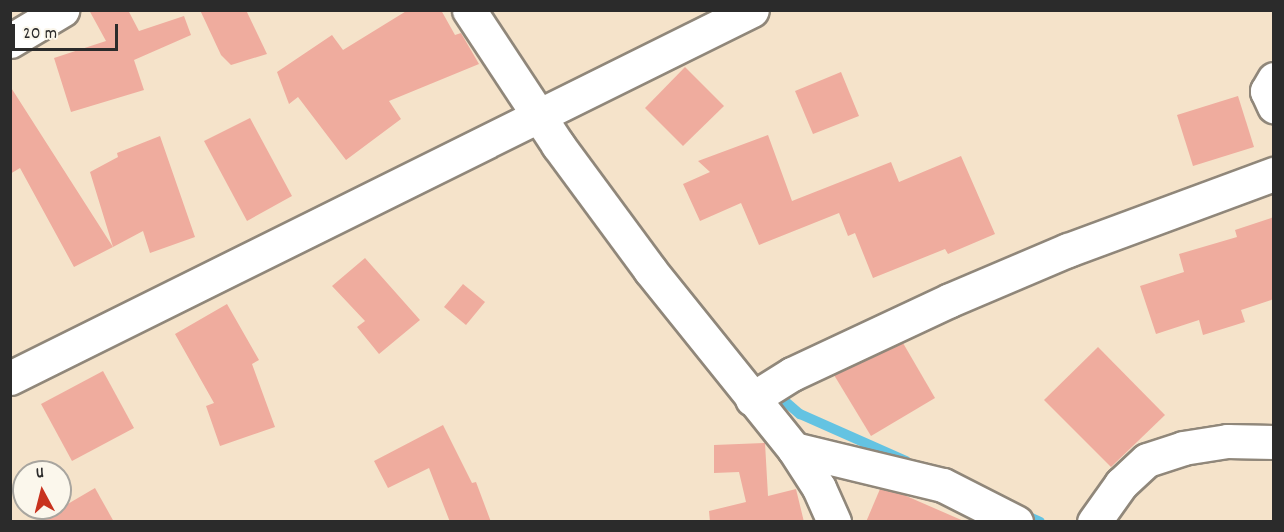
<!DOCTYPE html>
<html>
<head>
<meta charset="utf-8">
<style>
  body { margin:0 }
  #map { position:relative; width:1284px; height:532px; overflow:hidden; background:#f5e3ca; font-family:Dekko,sans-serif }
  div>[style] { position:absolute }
  .stream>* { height:10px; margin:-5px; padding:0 5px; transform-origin:5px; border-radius:5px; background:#64c3e2 }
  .building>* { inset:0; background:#efac9e }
  .roads { filter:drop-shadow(2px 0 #90877a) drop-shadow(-2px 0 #90877a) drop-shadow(0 2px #90877a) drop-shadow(0 -2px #90877a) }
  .minor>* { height:33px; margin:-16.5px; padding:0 16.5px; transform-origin:16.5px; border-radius:16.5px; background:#fff }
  span { translate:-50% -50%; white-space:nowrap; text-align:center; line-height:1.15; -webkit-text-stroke:4.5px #fbf7ec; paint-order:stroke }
  .frame { position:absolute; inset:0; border:12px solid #2b2b2b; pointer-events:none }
  .north { position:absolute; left:12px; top:460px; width:60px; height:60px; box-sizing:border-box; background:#fbf7ec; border:2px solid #a8a59f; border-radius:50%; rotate:353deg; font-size:16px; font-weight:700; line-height:24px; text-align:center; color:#2b2b2b }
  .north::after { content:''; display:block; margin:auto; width:21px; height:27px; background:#c8321e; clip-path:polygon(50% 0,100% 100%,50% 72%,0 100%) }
  .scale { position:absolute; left:12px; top:24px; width:106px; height:27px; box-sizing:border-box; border:3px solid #2b2b2b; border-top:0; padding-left:8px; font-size:18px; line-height:21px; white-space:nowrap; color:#2b2b2b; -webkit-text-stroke:4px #fbf7ec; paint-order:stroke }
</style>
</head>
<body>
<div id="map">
  <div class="stream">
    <div style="left:772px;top:390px;width:37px;rotate:41deg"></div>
    <div style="left:800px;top:414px;width:116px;rotate:23.9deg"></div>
    <div style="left:1018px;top:512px;width:24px;rotate:24deg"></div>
  </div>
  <div class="building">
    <div style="clip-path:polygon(89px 10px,128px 10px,139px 31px,184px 16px,191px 35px,134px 60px,144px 90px,71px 112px,54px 58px,106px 41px)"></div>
    <div style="clip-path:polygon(200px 10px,246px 10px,267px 54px,231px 65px,221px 55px)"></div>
    <div style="clip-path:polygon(408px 10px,441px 10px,455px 35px,461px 33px,479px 64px,389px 101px,401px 119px,346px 160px,298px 97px,289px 104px,277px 72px,332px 35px,343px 50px)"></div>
    <div style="clip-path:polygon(685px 67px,724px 106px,683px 146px,645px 108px)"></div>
    <div style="clip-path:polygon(841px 72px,859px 116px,813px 134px,795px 91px)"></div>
    <div style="clip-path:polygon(10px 86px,113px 247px,74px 267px,20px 168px,10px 174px)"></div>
    <div style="clip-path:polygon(1238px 96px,1254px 147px,1193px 166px,1177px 115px)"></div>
    <div style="clip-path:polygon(250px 118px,292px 196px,247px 221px,204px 141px)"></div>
    <div style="clip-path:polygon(768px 135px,792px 201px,891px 162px,899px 182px,961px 156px,995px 234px,948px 254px,945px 249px,873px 278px,855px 233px,848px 236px,839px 213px,759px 245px,741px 203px,700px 221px,683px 184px,710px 172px,698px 161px)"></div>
    <div style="clip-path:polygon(160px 136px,195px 237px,150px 253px,143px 231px,113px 247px,90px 172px,118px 157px,117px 153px)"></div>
    <div style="clip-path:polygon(1274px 217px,1274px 299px,1241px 310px,1245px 322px,1203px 335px,1199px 320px,1156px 334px,1140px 286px,1184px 272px,1179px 254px,1237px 237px,1235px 230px)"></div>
    <div style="clip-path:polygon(365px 258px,420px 320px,379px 354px,357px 327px,365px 321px,332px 286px)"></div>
    <div style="clip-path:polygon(463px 284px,485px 302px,466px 325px,444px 307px)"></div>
    <div style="clip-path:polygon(227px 304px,259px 360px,252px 364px,275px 427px,220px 446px,206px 406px,214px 403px,175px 334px)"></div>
    <div style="clip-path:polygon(903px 343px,935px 398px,871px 436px,834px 375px)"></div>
    <div style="clip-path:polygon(1098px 347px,1165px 415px,1111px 467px,1044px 400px)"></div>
    <div style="clip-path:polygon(103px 371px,134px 428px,72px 461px,41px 404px)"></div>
    <div style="clip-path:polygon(443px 425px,472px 483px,476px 482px,491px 522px,450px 522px,429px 468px,388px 488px,374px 461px)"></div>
    <div style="clip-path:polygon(765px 443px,768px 496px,796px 489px,804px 522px,710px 522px,709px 511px,746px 502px,739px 472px,714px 473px,714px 445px)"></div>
    <div style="clip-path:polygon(95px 488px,114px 522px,37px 522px)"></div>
    <div style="clip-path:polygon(880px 489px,904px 495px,966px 522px,866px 522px)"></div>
  </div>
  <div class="roads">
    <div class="minor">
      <div style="left:469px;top:10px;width:162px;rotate:56.6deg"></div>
      <div style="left:558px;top:145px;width:155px;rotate:53.6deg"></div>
      <div style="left:650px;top:270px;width:230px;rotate:51.2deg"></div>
      <div style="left:794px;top:449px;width:46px;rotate:57.3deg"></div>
      <div style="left:819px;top:488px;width:37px;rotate:66deg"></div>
      <div style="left:10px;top:41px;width:61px;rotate:-30.8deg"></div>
      <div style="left:1274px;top:79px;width:14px;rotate:120deg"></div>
      <div style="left:1267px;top:91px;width:17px;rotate:65deg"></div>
      <div style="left:10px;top:378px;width:828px;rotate:-26.38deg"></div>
      <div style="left:752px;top:399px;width:47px;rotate:-32deg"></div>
      <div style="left:792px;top:374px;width:174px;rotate:-25.1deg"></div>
      <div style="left:950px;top:300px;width:128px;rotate:-23deg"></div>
      <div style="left:1068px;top:250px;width:220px;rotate:-20.3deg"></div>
      <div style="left:794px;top:449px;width:153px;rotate:13.6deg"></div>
      <div style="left:943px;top:485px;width:82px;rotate:26.9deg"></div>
      <div style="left:1094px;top:522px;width:47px;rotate:-54.6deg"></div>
      <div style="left:1121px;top:484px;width:35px;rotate:-43deg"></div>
      <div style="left:1147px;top:460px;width:38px;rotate:-18deg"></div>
      <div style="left:1183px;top:448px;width:45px;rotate:-9deg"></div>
      <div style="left:1227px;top:441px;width:47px;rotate:1.2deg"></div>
    </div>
  </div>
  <div class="frame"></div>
  <div class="north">U</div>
  <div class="scale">20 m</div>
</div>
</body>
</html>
